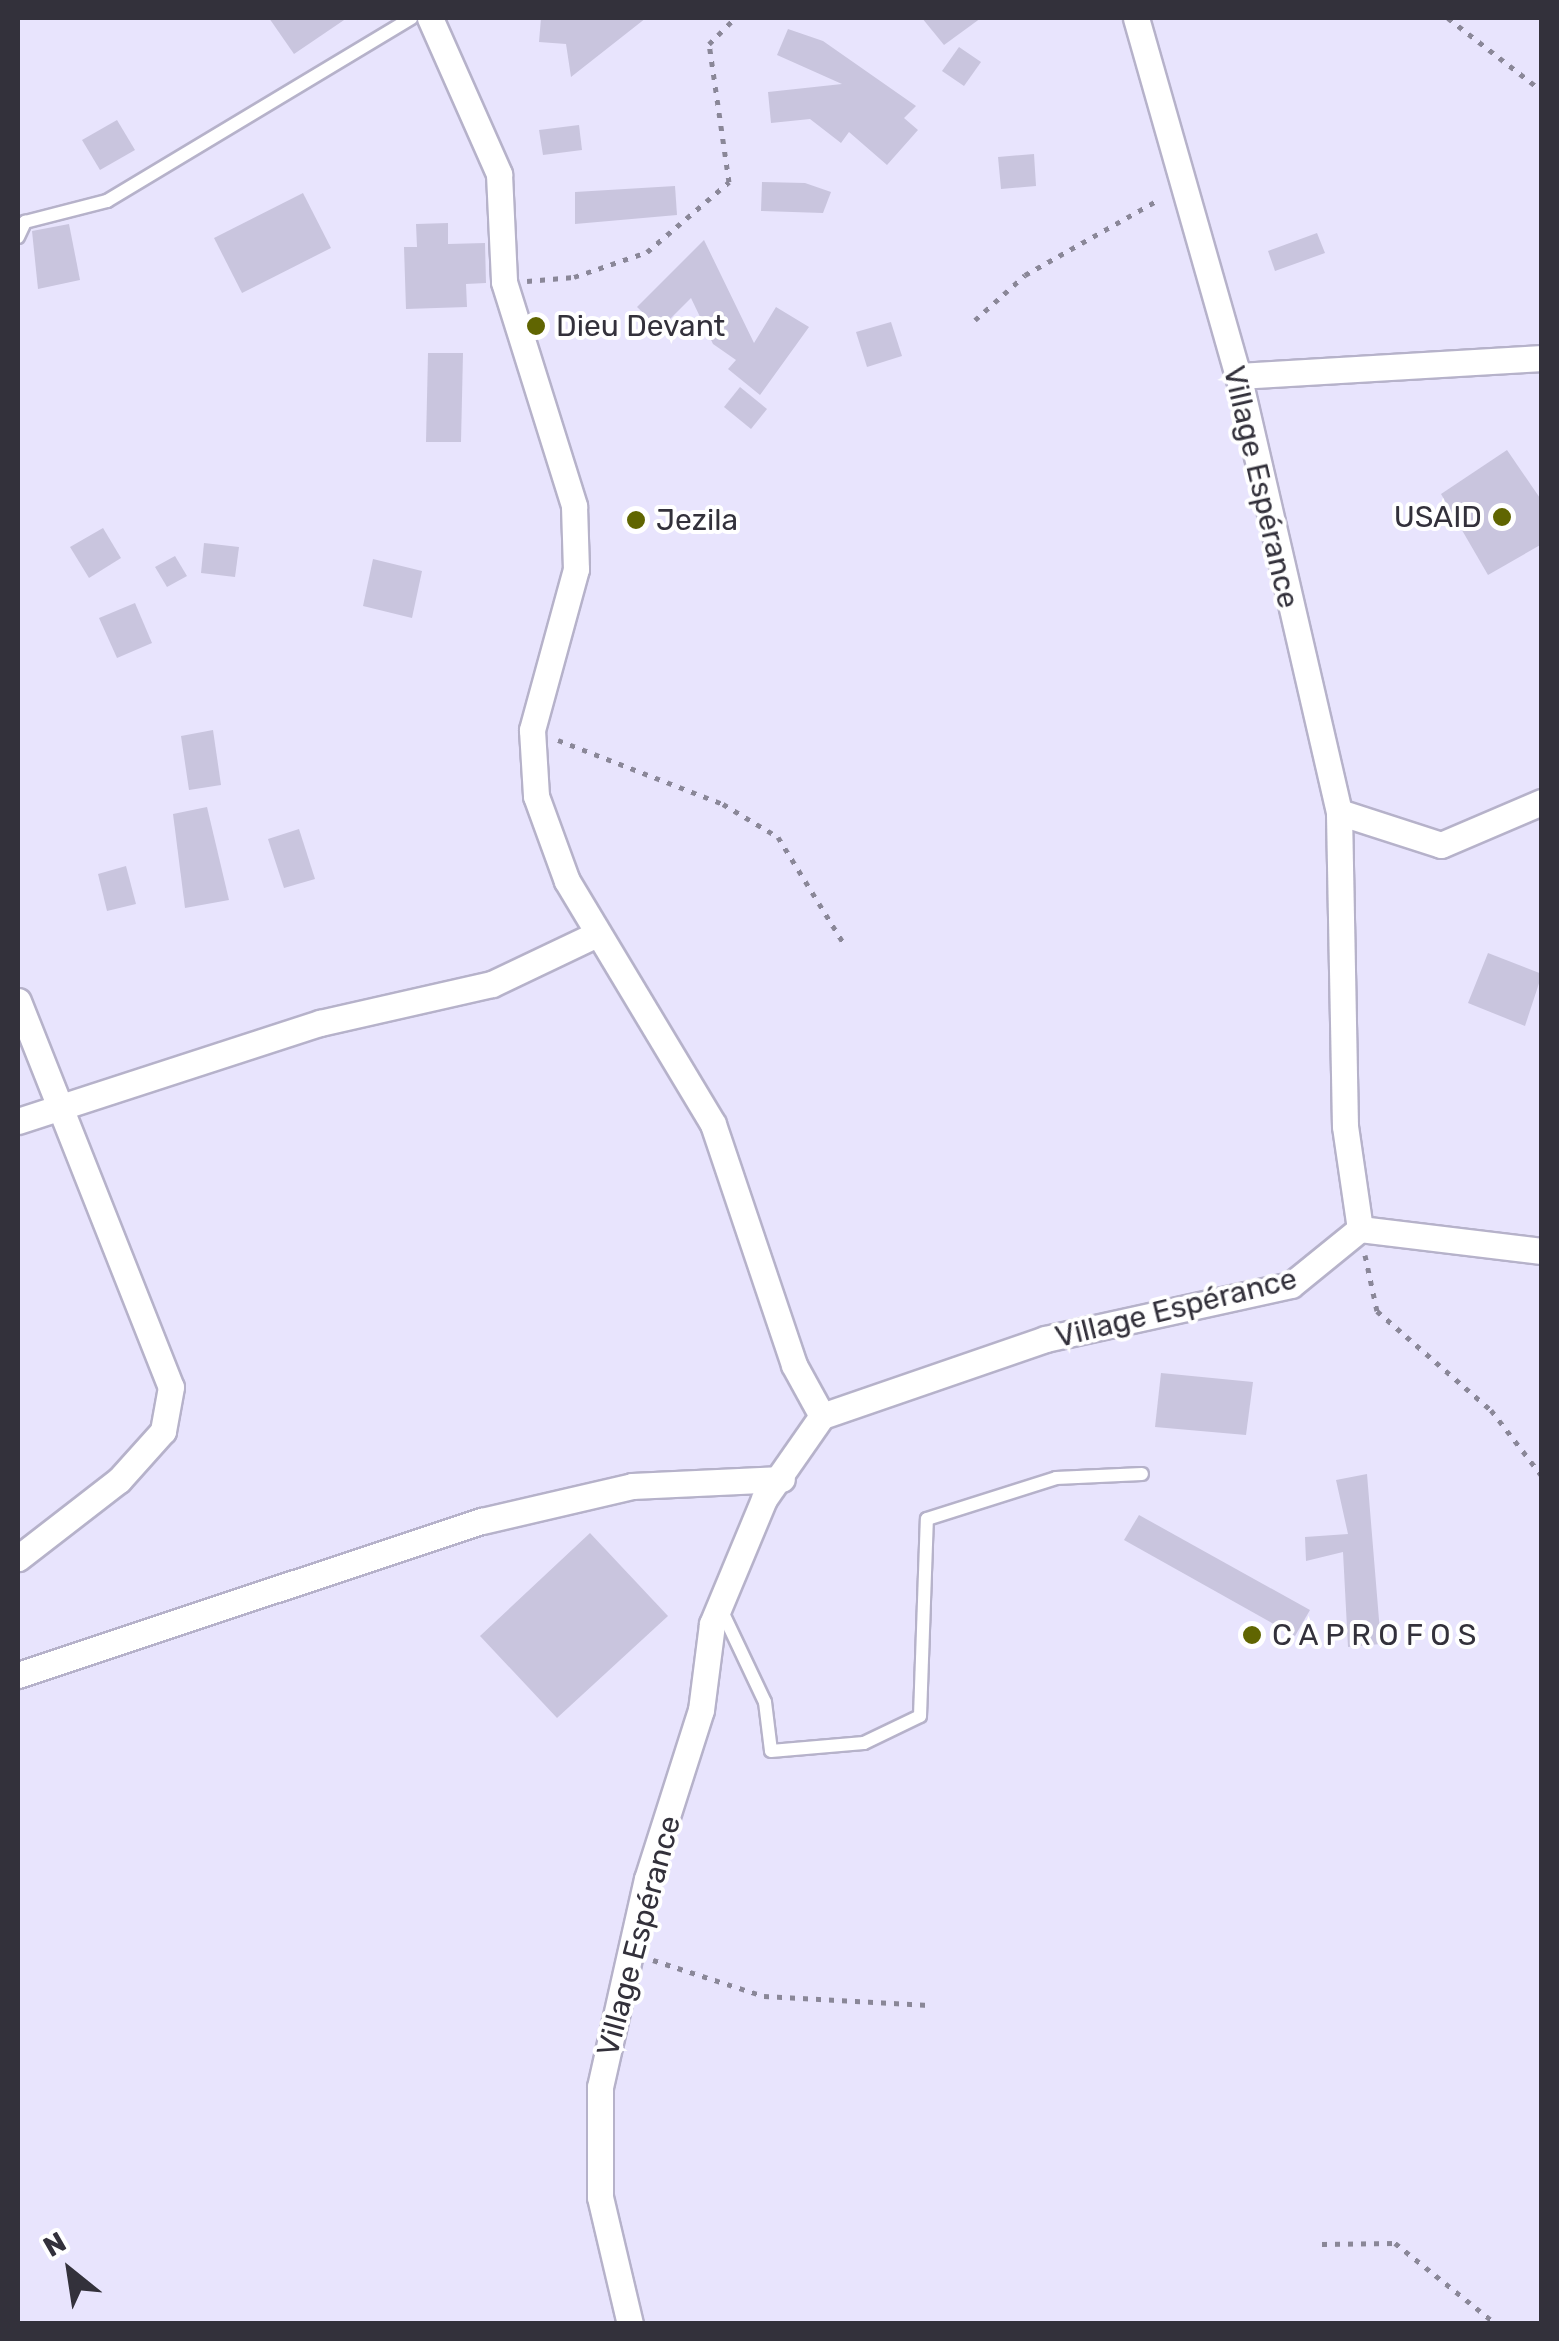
<!DOCTYPE html>
<html>
<head>
<meta charset="utf-8">
<style>
  body { margin:0 }
  #map { position:relative; width:1559px; height:2341px; overflow:hidden; background:#e8e4fd; font-family:Rubik,sans-serif }
  div>[style] { position:absolute }
  .building>* { inset:0; background:#c9c5de }
  .path>* { height:5px; margin-top:-2.5px; transform-origin:0; background:repeating-linear-gradient(90deg,#8a8798 0 5px,transparent 0 13px) }
  .roads { filter:drop-shadow(2px 0 #b6b2ca) drop-shadow(-2px 0 #b6b2ca) drop-shadow(0 2px #b6b2ca) drop-shadow(0 -2px #b6b2ca) }
  .lane>* { height:12px; margin:-6px; padding:0 6px; transform-origin:6px; border-radius:6px; background:#fff }
  .street>* { height:25px; margin:-12.5px; padding:0 12.5px; transform-origin:12.5px; border-radius:12.5px; background:#fff }
  .dots>* { width:28px; height:28px; translate:-50% -50%; box-sizing:border-box; border:5px solid #fff; border-radius:50% }
  span { translate:-50% -50%; white-space:nowrap; text-align:center; line-height:1.15; -webkit-text-stroke:8px #fff; paint-order:stroke }
  .poi-label { font-size:30px; color:#33313b }
  .left { translate:0 -50%; text-align:left }
  .right { translate:-100% -50%; text-align:right }
  .street-label { font-size:30px; color:#33313b }
  .frame { position:absolute; inset:0; border:20px solid #33313b; pointer-events:none }
  .north { position:absolute; left:20px; top:2221px; width:100px; height:100px; -webkit-text-stroke:8px #fff; paint-order:stroke; rotate:330deg; font-size:28px; font-weight:700; line-height:40px; text-align:center; color:#33313b }
  .north::after { content:''; display:block; margin:auto; width:35px; height:45px; background:#33313b; clip-path:polygon(50% 0,100% 100%,50% 72%,0 100%) }
</style>
</head>
<body>
<div id="map">
  <div class="building">
    <div style="clip-path:polygon(269px 18px,347px 18px,294px 54px)"></div>
    <div style="clip-path:polygon(541px 18px,646px 18px,571px 77px,566px 44px,539px 42px)"></div>
    <div style="clip-path:polygon(922px 18px,981px 18px,944px 45px)"></div>
    <div style="clip-path:polygon(788px 29px,823px 41px,916px 106px,904px 118px,918px 130px,887px 165px,849px 132px,841px 143px,810px 119px,771px 123px,768px 92px,842px 84px,777px 55px)"></div>
    <div style="clip-path:polygon(959px 47px,981px 62px,964px 86px,942px 71px)"></div>
    <div style="clip-path:polygon(117px 120px,135px 150px,100px 170px,82px 140px)"></div>
    <div style="clip-path:polygon(579px 125px,582px 150px,543px 155px,539px 130px)"></div>
    <div style="clip-path:polygon(1034px 154px,1036px 186px,1001px 189px,998px 157px)"></div>
    <div style="clip-path:polygon(762px 182px,805px 183px,831px 192px,823px 213px,761px 211px)"></div>
    <div style="clip-path:polygon(675px 186px,677px 215px,575px 224px,575px 192px)"></div>
    <div style="clip-path:polygon(303px 193px,331px 248px,242px 293px,214px 238px)"></div>
    <div style="clip-path:polygon(448px 223px,448px 244px,485px 243px,486px 283px,466px 284px,467px 307px,406px 309px,404px 247px,417px 247px,416px 224px)"></div>
    <div style="clip-path:polygon(69px 224px,80px 280px,38px 289px,32px 231px)"></div>
    <div style="clip-path:polygon(1317px 233px,1325px 253px,1275px 271px,1268px 251px)"></div>
    <div style="clip-path:polygon(704px 240px,754px 343px,776px 307px,809px 327px,760px 395px,728px 369px,736px 360px,713px 344px,691px 298px,660px 329px,637px 307px)"></div>
    <div style="clip-path:polygon(891px 322px,902px 356px,867px 367px,856px 332px)"></div>
    <div style="clip-path:polygon(428px 353px,463px 353px,461px 442px,426px 442px)"></div>
    <div style="clip-path:polygon(740px 387px,767px 409px,751px 429px,724px 407px)"></div>
    <div style="clip-path:polygon(1507px 450px,1542px 501px,1542px 544px,1488px 575px,1441px 494px)"></div>
    <div style="clip-path:polygon(103px 528px,121px 558px,89px 578px,70px 547px)"></div>
    <div style="clip-path:polygon(204px 543px,239px 547px,235px 577px,201px 573px)"></div>
    <div style="clip-path:polygon(175px 556px,187px 576px,167px 587px,155px 567px)"></div>
    <div style="clip-path:polygon(373px 559px,422px 571px,412px 618px,363px 606px)"></div>
    <div style="clip-path:polygon(135px 603px,152px 643px,117px 658px,99px 618px)"></div>
    <div style="clip-path:polygon(213px 730px,221px 785px,189px 790px,181px 736px)"></div>
    <div style="clip-path:polygon(207px 807px,229px 900px,185px 908px,173px 814px)"></div>
    <div style="clip-path:polygon(299px 829px,315px 879px,284px 888px,268px 839px)"></div>
    <div style="clip-path:polygon(126px 866px,136px 904px,107px 911px,98px 874px)"></div>
    <div style="clip-path:polygon(1488px 953px,1542px 974px,1525px 1026px,1468px 1003px)"></div>
    <div style="clip-path:polygon(1161px 1373px,1253px 1382px,1246px 1435px,1155px 1427px)"></div>
    <div style="clip-path:polygon(1367px 1474px,1381px 1644px,1348px 1647px,1343px 1552px,1306px 1561px,1305px 1537px,1348px 1534px,1336px 1480px)"></div>
    <div style="clip-path:polygon(1139px 1515px,1310px 1610px,1295px 1636px,1124px 1540px)"></div>
    <div style="clip-path:polygon(590px 1533px,668px 1616px,557px 1718px,480px 1636px)"></div>
  </div>
  <div class="path">
    <div style="left:1448px;top:18px;width:119px;rotate:37.8deg"></div>
    <div style="left:527px;top:281px;width:47px;rotate:-4.9deg"></div>
    <div style="left:574px;top:277px;width:77px;rotate:-18.9deg"></div>
    <div style="left:647px;top:252px;width:108px;rotate:-40.5deg"></div>
    <div style="left:729px;top:182px;width:139px;rotate:-98.2deg"></div>
    <div style="left:709px;top:44px;width:35px;rotate:-45deg"></div>
    <div style="left:975px;top:320px;width:67px;rotate:-42deg"></div>
    <div style="left:1025px;top:275px;width:155px;rotate:-29.4deg"></div>
    <div style="left:558px;top:740px;width:177px;rotate:21.2deg"></div>
    <div style="left:723px;top:804px;width:64px;rotate:31deg"></div>
    <div style="left:778px;top:837px;width:126px;rotate:58.3deg"></div>
    <div style="left:1365px;top:1255px;width:57px;rotate:77.9deg"></div>
    <div style="left:1377px;top:1311px;width:151px;rotate:41deg"></div>
    <div style="left:1491px;top:1410px;width:83px;rotate:52.3deg"></div>
    <div style="left:653px;top:1960px;width:117px;rotate:18deg"></div>
    <div style="left:764px;top:1996px;width:165px;rotate:3.1deg"></div>
    <div style="left:1322px;top:2244px;width:73px;rotate:-0.8deg"></div>
    <div style="left:1395px;top:2243px;width:129px;rotate:38.7deg"></div>
  </div>
  <div class="roads">
    <div class="lane">
      <div style="left:18px;top:237px;width:17px;rotate:-65deg"></div>
      <div style="left:25px;top:222px;width:85px;rotate:-14.4deg"></div>
      <div style="left:107px;top:201px;width:355px;rotate:-31deg"></div>
      <div style="left:720px;top:1607px;width:105px;rotate:64.7deg"></div>
      <div style="left:765px;top:1702px;width:49px;rotate:83deg"></div>
      <div style="left:771px;top:1751px;width:93px;rotate:-4.9deg"></div>
      <div style="left:864px;top:1743px;width:62px;rotate:-25.7deg"></div>
      <div style="left:920px;top:1716px;width:197px;rotate:-88deg"></div>
      <div style="left:927px;top:1519px;width:135px;rotate:-17.6deg"></div>
      <div style="left:1056px;top:1478px;width:86px;rotate:-2.7deg"></div>
    </div>
    <div class="street">
      <div style="left:430px;top:18px;width:171px;rotate:66.1deg"></div>
      <div style="left:499px;top:174px;width:108px;rotate:87.3deg"></div>
      <div style="left:504px;top:282px;width:235px;rotate:72.6deg"></div>
      <div style="left:574px;top:506px;width:63px;rotate:88.2deg"></div>
      <div style="left:576px;top:569px;width:167px;rotate:105.3deg"></div>
      <div style="left:532px;top:730px;width:66px;rotate:86.5deg"></div>
      <div style="left:536px;top:796px;width:90px;rotate:70deg"></div>
      <div style="left:567px;top:881px;width:283px;rotate:59deg"></div>
      <div style="left:713px;top:1124px;width:254px;rotate:71.4deg"></div>
      <div style="left:794px;top:1365px;width:58px;rotate:61.2deg"></div>
      <div style="left:1238px;top:376px;width:305px;rotate:-3.4deg"></div>
      <div style="left:1339px;top:812px;width:107px;rotate:17.9deg"></div>
      <div style="left:1441px;top:845px;width:110px;rotate:-23.1deg"></div>
      <div style="left:18px;top:1001px;width:415px;rotate:68.4deg"></div>
      <div style="left:171px;top:1387px;width:45px;rotate:100.3deg"></div>
      <div style="left:163px;top:1431px;width:66px;rotate:131.9deg"></div>
      <div style="left:119px;top:1480px;width:128px;rotate:142.3deg"></div>
      <div style="left:18px;top:1121px;width:318px;rotate:-18deg"></div>
      <div style="left:320px;top:1023px;width:176px;rotate:-12.8deg"></div>
      <div style="left:492px;top:984px;width:116px;rotate:-25.5deg"></div>
      <div style="left:1360px;top:1229px;width:183px;rotate:6.9deg"></div>
      <div style="left:18px;top:1675px;width:489px;rotate:-18.4deg"></div>
      <div style="left:482px;top:1521px;width:154px;rotate:-13.1deg"></div>
      <div style="left:632px;top:1486px;width:150px;rotate:-2.7deg"></div>
      <div style="left:630px;top:2324px;width:130px;rotate:-103.3deg"></div>
      <div style="left:600px;top:2197px;width:110px;rotate:-90deg"></div>
      <div style="left:600px;top:2087px;width:213px;rotate:-77.3deg"></div>
      <div style="left:647px;top:1879px;width:177px;rotate:-72.3deg"></div>
      <div style="left:701px;top:1710px;width:87px;rotate:-82.7deg"></div>
      <div style="left:712px;top:1624px;width:135px;rotate:-67.4deg"></div>
      <div style="left:764px;top:1499px;width:101px;rotate:-55.1deg"></div>
      <div style="left:822px;top:1416px;width:236px;rotate:-19deg"></div>
      <div style="left:1045px;top:1339px;width:252px;rotate:-12.4deg"></div>
      <div style="left:1291px;top:1285px;width:89px;rotate:-39.1deg"></div>
      <div style="left:1360px;top:1229px;width:104px;rotate:-98.3deg"></div>
      <div style="left:1345px;top:1126px;width:314px;rotate:-91.1deg"></div>
      <div style="left:1339px;top:812px;width:448px;rotate:-103deg"></div>
      <div style="left:1238px;top:376px;width:372px;rotate:-105.9deg"></div>
    </div>
  </div>
  <div class="dots">
    <div style="left:536px;top:326px;background:#606501"></div>
    <div style="left:1502px;top:517px;background:#606501"></div>
    <div style="left:636px;top:520px;background:#606501"></div>
    <div style="left:1252px;top:1635px;background:#606501"></div>
  </div>
  <div class="poi-label">
    <span class="left" style="left:556px;top:326px">Dieu Devant</span>
    <span class="right" style="left:1482px;top:517px">USAID</span>
    <span class="left" style="left:656px;top:520px">Jezila</span>
    <span class="left" style="left:1272px;top:1635px">C A P R O F O S</span>
  </div>
  <div class="street-label">
    <span style="left:1261px;top:487px;rotate:77deg">Village Espérance</span>
    <span style="left:1176px;top:1308px;rotate:-14deg">Village Espérance</span>
    <span style="left:639px;top:1936px;rotate:-75deg">Village Espérance</span>
  </div>
  <div class="frame"></div>
  <div class="north">N</div>
</div>
</body>
</html>
